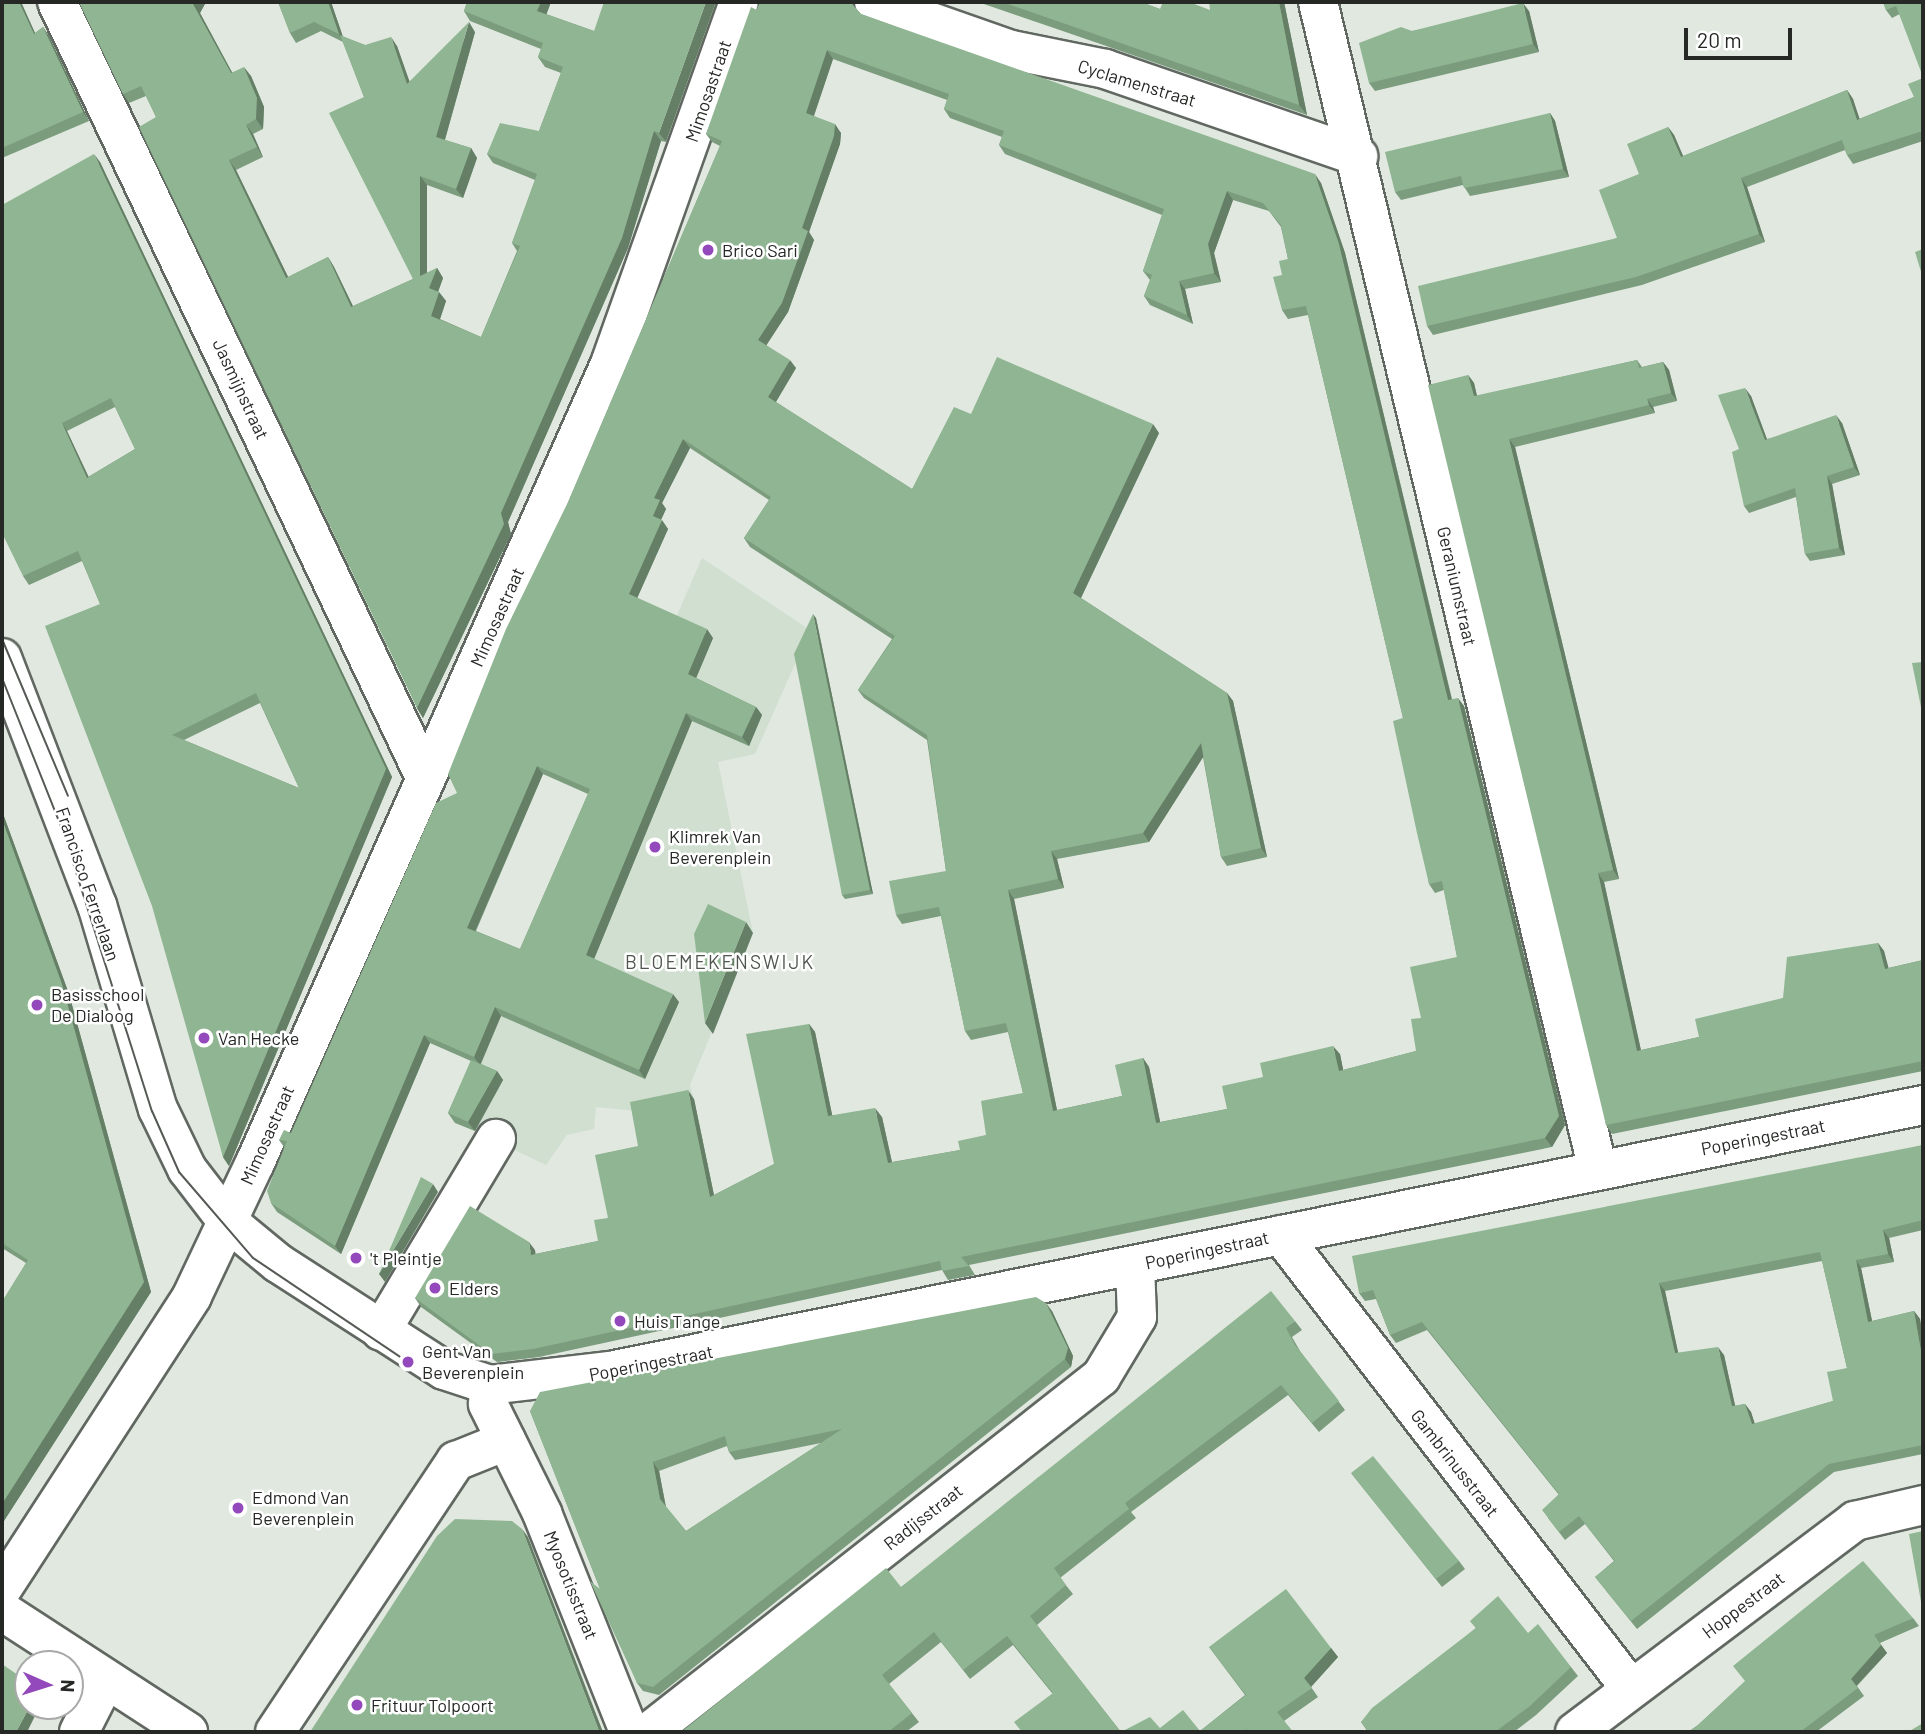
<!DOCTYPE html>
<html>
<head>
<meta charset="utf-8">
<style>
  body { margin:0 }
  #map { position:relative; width:1925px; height:1734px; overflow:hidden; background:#e0e8e0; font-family:Barlow,sans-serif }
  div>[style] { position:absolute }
  .built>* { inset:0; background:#d1dfd1 }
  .roads { filter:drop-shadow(2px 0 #616861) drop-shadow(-2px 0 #616861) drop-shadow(0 2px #616861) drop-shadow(0 -2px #616861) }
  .minor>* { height:38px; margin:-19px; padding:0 19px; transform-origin:19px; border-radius:19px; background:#fff }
  .tram>* { height:2px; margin:-1px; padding:0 1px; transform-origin:1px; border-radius:1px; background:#555a55 }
  .wall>* { inset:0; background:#7c9c7e }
  .shaded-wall>* { inset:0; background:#657f66 }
  .building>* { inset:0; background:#90b592 }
  .dots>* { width:19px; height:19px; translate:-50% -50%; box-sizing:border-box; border:4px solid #fff; border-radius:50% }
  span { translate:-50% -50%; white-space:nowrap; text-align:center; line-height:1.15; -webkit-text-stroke:5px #fff; paint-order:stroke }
  .street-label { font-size:18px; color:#252825 }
  .poi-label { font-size:18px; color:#252825 }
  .left { translate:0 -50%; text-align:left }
  .neighbourhood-label { font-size:19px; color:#4f564f; letter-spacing:2px }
  .frame { position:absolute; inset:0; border:4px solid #252825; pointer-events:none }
  .north { position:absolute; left:14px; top:1650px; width:70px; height:70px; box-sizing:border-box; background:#fff; border:2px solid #a8a9a8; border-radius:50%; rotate:93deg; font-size:19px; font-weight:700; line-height:28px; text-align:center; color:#252825 }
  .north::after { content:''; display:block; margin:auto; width:24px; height:32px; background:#9349bb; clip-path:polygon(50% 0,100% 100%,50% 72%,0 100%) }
  .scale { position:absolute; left:1684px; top:28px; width:108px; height:32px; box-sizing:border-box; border:4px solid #252825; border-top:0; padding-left:9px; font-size:21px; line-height:24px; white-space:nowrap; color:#252825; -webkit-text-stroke:5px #fff; paint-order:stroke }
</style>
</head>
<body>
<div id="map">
  <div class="built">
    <div style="clip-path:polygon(702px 558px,810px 630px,755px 754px,718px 762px,753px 933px,690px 1085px,694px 1099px,636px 1111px,596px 1107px,594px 1129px,567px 1135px,546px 1165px,455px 1122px)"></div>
  </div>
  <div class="roads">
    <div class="minor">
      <div style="left:57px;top:2px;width:858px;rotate:64.6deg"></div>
      <div style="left:874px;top:2px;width:145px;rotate:19.3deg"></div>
      <div style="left:1011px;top:50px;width:96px;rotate:11.4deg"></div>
      <div style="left:1105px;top:69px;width:268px;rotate:19deg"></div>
      <div style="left:1318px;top:2px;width:1201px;rotate:76.52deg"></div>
      <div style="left:2px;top:658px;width:265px;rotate:69deg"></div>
      <div style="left:97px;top:905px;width:213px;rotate:73.4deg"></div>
      <div style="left:158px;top:1109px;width:67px;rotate:64.2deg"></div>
      <div style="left:187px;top:1169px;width:66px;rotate:52.4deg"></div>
      <div style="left:227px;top:1221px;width:66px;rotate:39.5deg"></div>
      <div style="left:278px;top:1263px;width:197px;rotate:32.8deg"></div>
      <div style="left:444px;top:1370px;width:48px;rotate:18.1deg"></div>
      <div style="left:490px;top:1385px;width:121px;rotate:-6.7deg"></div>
      <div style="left:610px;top:1371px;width:1340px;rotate:-11.45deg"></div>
      <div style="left:1281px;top:1235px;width:573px;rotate:52.37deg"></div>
      <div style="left:381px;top:1331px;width:224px;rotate:-59.1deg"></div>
      <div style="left:490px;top:1385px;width:19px;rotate:96deg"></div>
      <div style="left:488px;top:1404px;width:122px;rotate:63.6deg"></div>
      <div style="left:542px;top:1513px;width:236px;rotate:68.3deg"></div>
      <div style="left:2px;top:1589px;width:349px;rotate:-57deg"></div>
      <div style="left:192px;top:1296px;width:147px;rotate:-64.7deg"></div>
      <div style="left:255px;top:1163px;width:874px;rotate:-66.04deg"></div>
      <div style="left:610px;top:364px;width:384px;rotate:-70.4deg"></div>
      <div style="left:2px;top:1611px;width:222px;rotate:33deg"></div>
      <div style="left:79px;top:1732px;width:59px;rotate:-63deg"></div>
      <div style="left:275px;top:1732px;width:326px;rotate:-56.3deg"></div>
      <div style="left:456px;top:1461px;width:54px;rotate:-21.8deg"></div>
      <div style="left:649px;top:1732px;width:575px;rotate:-38.15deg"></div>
      <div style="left:1101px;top:1377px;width:70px;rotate:-59deg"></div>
      <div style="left:1137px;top:1317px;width:52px;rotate:-92.2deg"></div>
      <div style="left:1575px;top:1732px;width:351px;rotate:-37deg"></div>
      <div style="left:1855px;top:1521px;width:70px;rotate:-13.2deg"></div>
    </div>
  </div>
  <div class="tram">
    <div style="left:2px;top:639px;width:170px;rotate:67.2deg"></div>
    <div style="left:2px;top:678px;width:165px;rotate:68.3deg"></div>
    <div style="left:63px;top:831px;width:294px;rotate:72.4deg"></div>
    <div style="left:152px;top:1111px;width:67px;rotate:66.1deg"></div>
    <div style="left:179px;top:1172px;width:113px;rotate:49.3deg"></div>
    <div style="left:253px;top:1258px;width:187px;rotate:33.9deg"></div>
  </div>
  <div class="wall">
    <div style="clip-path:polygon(2px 2px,21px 2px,35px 33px,43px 27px,49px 36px,89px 121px,2px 158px)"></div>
    <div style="clip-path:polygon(79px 2px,206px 2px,200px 13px,232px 72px,251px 76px,264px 107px,263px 129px,253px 134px,263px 157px,236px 170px,288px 277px,328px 257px,334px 267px,353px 306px,413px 279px,364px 97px,343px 42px,321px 31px,296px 43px,290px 33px,278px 2px,331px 2px,343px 37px,365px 45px,397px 46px,409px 82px,475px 32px,445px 140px,471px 148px,477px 158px,463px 198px,427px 185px,427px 273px,437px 268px,443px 278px,438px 291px,446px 301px,440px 319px,481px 337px,517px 251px,512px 243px,535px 180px,493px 163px,487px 154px,539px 131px,561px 73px,545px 67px,538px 57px,541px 49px,470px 21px,464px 11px,467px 2px,551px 2px,546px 14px,594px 31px,666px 142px,661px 141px,628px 248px,508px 522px,511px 534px,423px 718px,417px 708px,156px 117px,146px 96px,129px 103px,123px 94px)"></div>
    <div style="clip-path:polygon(evenodd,760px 2px,853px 2px,853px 5px,861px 14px,1321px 183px,1345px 253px,1452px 699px,1464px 706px,1565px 1125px,1552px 1147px,969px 1265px,975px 1275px,948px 1280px,942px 1270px,539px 1357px,497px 1362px,421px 1307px,415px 1298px,535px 1250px,535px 1254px,598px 1241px,638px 1146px,694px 1099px,714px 1195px,774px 1164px,809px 1024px,815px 1032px,832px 1115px,882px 1117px,892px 1162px,960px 1150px,986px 1135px,1023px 1093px,1008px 1032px,971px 1040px,965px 1031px,941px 916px,902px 924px,896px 915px,946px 871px,927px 740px,864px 698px,858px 690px,892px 639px,750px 547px,744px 538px,769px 500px,690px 448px,662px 503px,666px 509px,661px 520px,668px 529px,637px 598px,713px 638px,696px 678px,756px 707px,762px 715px,749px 746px,692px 721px,594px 959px,679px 1002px,645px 1079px,501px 1016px,481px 1064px,497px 1071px,503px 1080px,475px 1131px,455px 1123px,448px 1113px,471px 1061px,430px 1043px,341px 1254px,277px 1212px,271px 1203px,284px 1147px,279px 1140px,291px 1133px,457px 793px,569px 500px,720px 146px,712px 142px,706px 134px,760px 2px,833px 59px,947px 100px,944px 109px,950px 118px,1002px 137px,999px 145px,1005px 154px,1162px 215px,1143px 271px,1150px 280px,1144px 296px,1150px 305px,1193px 324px,1185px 289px,1221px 282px,1214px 253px,1233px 200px,1269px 211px,1281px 227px,1288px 259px,1282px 275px,1282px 310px,1288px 319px,1308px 315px,1403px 718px,1429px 884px,1435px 893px,1444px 890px,1457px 957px,1421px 1018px,1416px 1051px,1343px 1070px,1340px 1054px,1263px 1077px,1227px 1109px,1160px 1122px,1149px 1067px,1143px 1058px,1122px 1096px,1057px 1110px,1014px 899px,1064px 888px,1057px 859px,1149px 842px,1203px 757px,1221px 857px,1227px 866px,1267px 857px,1233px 701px,1227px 693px,1081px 598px,1159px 433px,971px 414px,912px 489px,776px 402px,796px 368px,766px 345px,788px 312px,814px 240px,809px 232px,840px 144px,841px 133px,814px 116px,833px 59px,760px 2px,543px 774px,588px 794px,520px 949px,476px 931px,543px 774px)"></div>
    <div style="clip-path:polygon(978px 2px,1141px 2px,1160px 9px,1210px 10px,1284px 2px,1307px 115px)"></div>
    <div style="clip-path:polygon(1883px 2px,1923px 2px,1892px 18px,1886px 10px)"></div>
    <div style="clip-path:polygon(1529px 11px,1539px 52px,1375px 91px,1369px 83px,1412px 31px)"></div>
    <div style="clip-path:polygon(1923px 78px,1923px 141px,1853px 164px,1847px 155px,1845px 150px,1747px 187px,1765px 242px,1642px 285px,1433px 335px,1427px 326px,1617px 238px,1639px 174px,1668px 127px,1674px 135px,1683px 156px,1847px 90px,1853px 99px,1859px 119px,1914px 97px)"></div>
    <div style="clip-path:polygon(1550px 113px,1555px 121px,1569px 177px,1470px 196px,1463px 185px,1401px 200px,1395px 192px)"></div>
    <div style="clip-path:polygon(evenodd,100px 162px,392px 777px,229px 1166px,223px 1157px,100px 604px,82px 561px,29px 585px,23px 576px,100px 162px,115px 407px,135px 449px,88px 477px,67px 431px,115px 407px,100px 162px,260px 703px,299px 788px,184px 740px,260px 703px)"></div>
    <div style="clip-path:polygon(1637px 360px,1642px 367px,1663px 362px,1669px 370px,1677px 401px,1653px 407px,1655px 413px,1515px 447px,1619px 879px,1604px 882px,1641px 1050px,1699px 1037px,1783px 998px,1878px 943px,1884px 951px,1888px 968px,1923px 960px,1923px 1071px,1612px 1134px,1606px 1125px,1468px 375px,1474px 383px,1477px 396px)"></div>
    <div style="clip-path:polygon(1751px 396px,1767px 439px,1842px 423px,1860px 475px,1832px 484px,1845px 555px,1810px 561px,1805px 554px,1796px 497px,1749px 513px,1744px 506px,1739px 449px)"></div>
    <div style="clip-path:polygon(816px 618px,873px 894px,845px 899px,842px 895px)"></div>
    <div style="clip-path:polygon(2px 811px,69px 994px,151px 1292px,2px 1524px,2px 1302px,26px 1263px,2px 1248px)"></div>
    <div style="clip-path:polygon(evenodd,1923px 1145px,1923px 1230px,1889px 1238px,1894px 1262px,1861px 1268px,1872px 1321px,1914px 1311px,1920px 1319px,1923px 1338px,1923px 1454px,1834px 1472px,1637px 1629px,1595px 1577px,1614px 1561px,1585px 1524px,1565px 1540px,1548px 1518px,1559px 1495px,1427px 1330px,1396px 1343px,1390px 1335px,1376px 1299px,1365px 1301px,1359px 1293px,1923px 1145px,1822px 1261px,1847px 1368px,1833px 1401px,1755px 1424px,1751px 1412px,1745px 1404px,1735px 1406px,1724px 1355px,1678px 1353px,1665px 1291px,1822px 1261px)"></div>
    <div style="clip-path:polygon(evenodd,1052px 1311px,1073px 1356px,1071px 1367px,659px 1695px,643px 1691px,637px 1683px,530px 1411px,1052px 1311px,821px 1443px,686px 1531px,666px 1507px,659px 1471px,727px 1446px,729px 1452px,735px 1460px,821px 1443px)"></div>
    <div style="clip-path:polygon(1295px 1321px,1302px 1330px,1292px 1337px,1300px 1351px,1345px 1410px,1319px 1432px,1288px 1395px,1131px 1512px,1136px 1518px,1060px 1578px,1073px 1594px,1037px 1625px,1121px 1732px,1052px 1693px,1013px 1645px,970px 1679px,941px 1642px,889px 1684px,919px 1722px,906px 1732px,681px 1732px,901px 1587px)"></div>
    <div style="clip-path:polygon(1351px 1473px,1459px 1561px,1465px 1569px,1442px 1587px)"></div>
    <div style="clip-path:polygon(1913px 1618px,1919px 1626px,1880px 1643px,1887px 1653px,1857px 1686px,1864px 1696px,1816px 1732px,1688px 1732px,1698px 1725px,1745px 1682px)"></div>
    <div style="clip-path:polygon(1470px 1621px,1528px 1633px,1571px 1667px,1578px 1676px,1536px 1715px,1514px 1732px,1368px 1732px,1361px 1722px,1476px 1628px)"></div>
    <div style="clip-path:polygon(1209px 1647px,1331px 1648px,1338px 1657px,1311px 1687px,1318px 1697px,1284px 1721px,1293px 1732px,1121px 1732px,1160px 1728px,1200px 1731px,1245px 1695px)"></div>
  </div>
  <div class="shaded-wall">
    <div style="clip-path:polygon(19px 2px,21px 2px,39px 42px,34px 34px)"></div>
    <div style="clip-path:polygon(194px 2px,206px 2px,200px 13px,237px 82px,231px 73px,193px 4px)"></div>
    <div style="clip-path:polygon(328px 2px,331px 2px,345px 43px,339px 34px)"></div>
    <div style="clip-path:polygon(541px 2px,551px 2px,544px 21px,537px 11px)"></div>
    <div style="clip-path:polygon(706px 2px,716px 2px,666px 142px,659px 133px)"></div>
    <div style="clip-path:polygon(1279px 2px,1284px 2px,1307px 115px,1299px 105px)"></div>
    <div style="clip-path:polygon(1523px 3px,1529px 11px,1539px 52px,1533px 44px)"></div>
    <div style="clip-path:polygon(469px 22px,475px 32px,443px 146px,436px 137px)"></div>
    <div style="clip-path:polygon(43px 27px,49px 36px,89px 121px,83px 112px)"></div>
    <div style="clip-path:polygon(391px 37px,397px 46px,414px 94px,407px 84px)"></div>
    <div style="clip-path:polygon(827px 50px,833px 59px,812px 121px,806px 113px)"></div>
    <div style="clip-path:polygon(244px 67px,251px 76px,264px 107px,263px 129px,256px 119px)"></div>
    <div style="clip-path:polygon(1847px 90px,1853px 99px,1863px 129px,1857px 120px)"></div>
    <div style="clip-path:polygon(1550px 113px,1555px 121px,1569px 177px,1563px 169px)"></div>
    <div style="clip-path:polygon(835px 124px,841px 133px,840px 144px,809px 232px,814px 240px,788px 312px,764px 349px,758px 340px,802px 228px)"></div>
    <div style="clip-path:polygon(246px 125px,253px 134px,263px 157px,257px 147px)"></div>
    <div style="clip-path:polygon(1668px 127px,1674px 135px,1687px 165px,1681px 157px)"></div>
    <div style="clip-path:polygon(654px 131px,661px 141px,628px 248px,508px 522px,511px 534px,423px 718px,417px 708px,501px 513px)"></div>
    <div style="clip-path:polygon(471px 148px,477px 158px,463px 198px,456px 189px)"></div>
    <div style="clip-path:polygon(94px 154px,100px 162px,392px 777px,229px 1166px,223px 1157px,386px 769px)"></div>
    <div style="clip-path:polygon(229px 160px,236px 170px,293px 287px,286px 278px)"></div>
    <div style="clip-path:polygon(1315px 174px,1321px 183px,1345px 253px,1454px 709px,1448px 700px)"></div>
    <div style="clip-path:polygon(420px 176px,427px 185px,427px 285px,420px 276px)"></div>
    <div style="clip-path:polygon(1741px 178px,1747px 187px,1765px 242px,1759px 234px)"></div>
    <div style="clip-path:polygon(1227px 191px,1233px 200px,1214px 253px,1221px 282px,1214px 273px,1208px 244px)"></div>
    <div style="clip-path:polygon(328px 257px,334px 267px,358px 317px,351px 307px)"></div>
    <div style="clip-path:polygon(437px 268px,443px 278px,436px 298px,429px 288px)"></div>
    <div style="clip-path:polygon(1179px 281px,1185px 289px,1193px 324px,1187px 315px)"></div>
    <div style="clip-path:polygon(439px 292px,446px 301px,438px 325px,431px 316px)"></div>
    <div style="clip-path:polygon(790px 360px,796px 368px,774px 405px,768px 397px)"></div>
    <div style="clip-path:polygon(1663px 362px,1669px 370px,1677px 401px,1671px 393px)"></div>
    <div style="clip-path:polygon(1468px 375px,1474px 383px,1479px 405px,1474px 396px)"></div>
    <div style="clip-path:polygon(1745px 388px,1751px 396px,1770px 448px,1765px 440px)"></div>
    <div style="clip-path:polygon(1647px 399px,1653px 407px,1655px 413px,1649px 405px)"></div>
    <div style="clip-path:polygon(1836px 415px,1842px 423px,1860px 475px,1854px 467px)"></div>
    <div style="clip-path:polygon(62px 423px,67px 431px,93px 486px,87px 478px)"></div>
    <div style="clip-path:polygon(1153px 424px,1159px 433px,1079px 602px,1073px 593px)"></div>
    <div style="clip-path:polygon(683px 439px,690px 448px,662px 503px,666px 509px,659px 524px,653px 516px,654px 498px)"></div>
    <div style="clip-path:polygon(1509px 439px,1515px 447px,1619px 879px,1613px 870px)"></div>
    <div style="clip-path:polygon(1827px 476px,1832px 484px,1845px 555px,1839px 548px)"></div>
    <div style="clip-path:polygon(662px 520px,668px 529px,635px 603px,629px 594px)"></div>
    <div style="clip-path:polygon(813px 614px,816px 618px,873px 894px,870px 890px)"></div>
    <div style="clip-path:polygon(707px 629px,713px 638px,694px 683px,688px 674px)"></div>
    <div style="clip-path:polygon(1227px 693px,1233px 701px,1267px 857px,1261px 848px)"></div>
    <div style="clip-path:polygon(1458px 698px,1464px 706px,1565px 1125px,1552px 1147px,1545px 1138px)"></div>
    <div style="clip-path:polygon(756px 707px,762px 715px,749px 746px,742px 737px)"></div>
    <div style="clip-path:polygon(686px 713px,692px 721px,592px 964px,586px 955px)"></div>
    <div style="clip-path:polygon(1201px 743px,1207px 751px,1149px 842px,1143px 833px)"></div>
    <div style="clip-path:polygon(537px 766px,543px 774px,473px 936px,467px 928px)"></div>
    <div style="clip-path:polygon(2px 811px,69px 994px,151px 1292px,2px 1524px,2px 1504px,144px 1282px,2px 819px)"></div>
    <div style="clip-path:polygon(1051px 851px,1057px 859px,1064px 888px,1058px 879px)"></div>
    <div style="clip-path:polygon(1598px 873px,1604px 882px,1643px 1060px,1637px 1051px)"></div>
    <div style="clip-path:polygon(1008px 890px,1014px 899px,1059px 1120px,1053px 1111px)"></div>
    <div style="clip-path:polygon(746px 922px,753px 933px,713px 1034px,705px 1023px)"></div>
    <div style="clip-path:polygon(1878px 943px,1884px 951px,1891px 977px,1885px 969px)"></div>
    <div style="clip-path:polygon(673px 994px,679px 1002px,645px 1079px,639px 1070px)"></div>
    <div style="clip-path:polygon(495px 1007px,501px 1016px,480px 1065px,474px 1057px)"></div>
    <div style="clip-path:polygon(809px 1024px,815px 1032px,834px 1124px,828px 1116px)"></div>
    <div style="clip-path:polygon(424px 1035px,430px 1043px,341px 1254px,335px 1246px)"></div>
    <div style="clip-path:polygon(1333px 1046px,1340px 1054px,1345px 1079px,1339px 1071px)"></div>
    <div style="clip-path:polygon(1143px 1058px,1149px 1067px,1162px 1131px,1156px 1123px)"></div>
    <div style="clip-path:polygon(497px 1071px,503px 1080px,475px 1131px,468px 1122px)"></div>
    <div style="clip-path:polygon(688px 1090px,694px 1099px,716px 1205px,710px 1197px)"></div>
    <div style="clip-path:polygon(875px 1108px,882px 1117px,894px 1172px,888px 1163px)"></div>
    <div style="clip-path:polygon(433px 1184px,438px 1192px,385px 1282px,379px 1274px)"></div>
    <div style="clip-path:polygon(1883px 1230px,1889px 1238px,1894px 1262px,1888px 1254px)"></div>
    <div style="clip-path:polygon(529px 1242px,535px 1250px,537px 1263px,531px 1255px)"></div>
    <div style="clip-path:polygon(1856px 1260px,1861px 1268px,1874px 1330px,1868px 1322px)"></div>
    <div style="clip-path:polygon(1659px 1283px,1665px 1291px,1680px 1361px,1675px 1353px)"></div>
    <div style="clip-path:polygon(1046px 1303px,1052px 1311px,1073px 1356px,1071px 1367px,1065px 1359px)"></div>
    <div style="clip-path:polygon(1914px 1311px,1920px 1319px,1923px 1338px,1923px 1362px)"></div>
    <div style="clip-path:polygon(1718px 1347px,1724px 1355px,1737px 1414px,1732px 1406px)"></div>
    <div style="clip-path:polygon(1745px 1404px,1751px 1412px,1757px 1432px,1752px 1424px)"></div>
    <div style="clip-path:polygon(653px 1462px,659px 1471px,666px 1508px,660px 1499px)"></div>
    <div style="clip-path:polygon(522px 1529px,528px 1537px,603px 1732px,600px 1732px,599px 1731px)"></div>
    <div style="clip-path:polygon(1881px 1645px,1887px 1653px,1856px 1686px,1851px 1679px)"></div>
    <div style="clip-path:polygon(1331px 1648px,1338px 1657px,1310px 1688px,1304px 1678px)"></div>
    <div style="clip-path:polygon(30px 1706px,40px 1706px,27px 1732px,16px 1732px)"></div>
  </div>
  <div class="building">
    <div style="clip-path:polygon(2px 2px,19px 2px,34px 34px,43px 27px,83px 112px,2px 148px)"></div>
    <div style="clip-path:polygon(79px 2px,194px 2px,193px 4px,231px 73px,244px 67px,257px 98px,256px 119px,246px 125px,257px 147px,229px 160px,286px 278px,328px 257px,351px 307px,413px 279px,329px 113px,364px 97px,340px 35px,365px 45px,391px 37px,407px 84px,469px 22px,436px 137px,471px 148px,456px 189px,420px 176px,420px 276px,437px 268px,429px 288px,439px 292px,431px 316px,481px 337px,520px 246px,512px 243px,537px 174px,487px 154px,500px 123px,539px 131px,563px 67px,538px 57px,543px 43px,464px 11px,467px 2px,541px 2px,537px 11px,594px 31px,604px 2px,706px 2px,659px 133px,654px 131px,622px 238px,501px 513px,504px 524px,417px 708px,139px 127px,156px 117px,141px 86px,123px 94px)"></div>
    <div style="clip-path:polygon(278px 2px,328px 2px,339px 34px,314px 22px,290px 33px)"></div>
    <div style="clip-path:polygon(evenodd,760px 2px,850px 2px,861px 14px,1315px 174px,1339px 244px,1448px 700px,1458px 698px,1559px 1116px,1545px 1138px,961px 1257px,969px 1266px,942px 1271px,940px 1261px,533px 1349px,491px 1354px,415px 1298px,470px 1206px,529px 1242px,531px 1255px,598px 1241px,594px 1220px,608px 1218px,595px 1155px,638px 1146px,630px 1102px,688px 1090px,710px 1197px,774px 1164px,746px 1034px,809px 1024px,828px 1116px,875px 1108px,888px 1163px,960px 1150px,958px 1141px,986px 1135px,981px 1101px,1023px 1093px,1006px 1023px,965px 1031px,939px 907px,896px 915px,889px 881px,946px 871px,927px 735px,858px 690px,895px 636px,744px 538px,771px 497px,683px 439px,654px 498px,660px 500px,653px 516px,662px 520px,629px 594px,707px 629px,688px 674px,756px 707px,742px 737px,686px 713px,586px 955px,673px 994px,639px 1070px,495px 1007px,474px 1057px,424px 1035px,335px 1246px,271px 1203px,267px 1191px,287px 1141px,279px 1140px,284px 1130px,291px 1133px,436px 803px,457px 793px,448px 774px,506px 629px,569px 500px,722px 141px,706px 134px,751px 7px,757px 10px,760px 2px,827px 50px,949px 94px,944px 109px,1004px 131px,999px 145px,1164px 209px,1143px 271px,1152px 275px,1144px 296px,1187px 315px,1179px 281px,1214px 273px,1208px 244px,1227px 191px,1263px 203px,1281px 225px,1288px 259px,1279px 261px,1282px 275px,1273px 277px,1282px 310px,1306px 306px,1403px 718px,1393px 721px,1417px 833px,1429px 884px,1442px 881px,1457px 957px,1410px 967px,1421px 1018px,1411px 1019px,1416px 1051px,1339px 1071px,1333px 1046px,1260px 1063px,1263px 1077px,1222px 1086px,1227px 1109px,1156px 1123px,1143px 1058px,1115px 1065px,1122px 1096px,1053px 1111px,1008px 890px,1058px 879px,1051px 851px,1143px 833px,1201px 743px,1221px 857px,1261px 848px,1227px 693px,1073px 593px,1153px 424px,997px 357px,971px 414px,954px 407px,912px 489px,768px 397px,790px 360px,758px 340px,782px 303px,808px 231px,802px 228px,834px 136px,835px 124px,806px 113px,827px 50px,760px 2px,537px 766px,590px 789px,520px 949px,467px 928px,537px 766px)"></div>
    <div style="clip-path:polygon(1002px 2px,1141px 2px,1160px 9px,1163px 2px,1189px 2px,1210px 10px,1209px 2px,1279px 2px,1299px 105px)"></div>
    <div style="clip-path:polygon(1883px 2px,1923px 2px,1923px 77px,1896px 6px,1886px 10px)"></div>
    <div style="clip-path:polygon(1523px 3px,1533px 44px,1369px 83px,1359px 43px,1401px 27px,1412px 31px)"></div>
    <div style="clip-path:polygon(1923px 78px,1923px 131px,1847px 155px,1842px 140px,1741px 178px,1759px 234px,1636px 277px,1427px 326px,1418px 286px,1617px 238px,1599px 190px,1639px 174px,1627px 144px,1668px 127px,1681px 157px,1847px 90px,1857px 120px,1914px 97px,1908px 84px)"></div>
    <div style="clip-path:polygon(1550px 113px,1563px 169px,1464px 188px,1461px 176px,1395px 192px,1385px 152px)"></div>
    <div style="clip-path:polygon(evenodd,94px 154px,386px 769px,223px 1157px,152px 906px,45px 626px,100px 604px,78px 551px,23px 576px,2px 533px,2px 205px,94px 154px,111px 398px,135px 449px,87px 478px,62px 423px,111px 398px,94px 154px,256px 693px,299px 788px,172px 735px,256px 693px)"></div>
    <div style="clip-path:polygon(1923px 249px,1923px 278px,1915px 252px)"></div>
    <div style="clip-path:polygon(1637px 360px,1639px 368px,1663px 362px,1671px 393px,1647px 399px,1649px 405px,1509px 439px,1613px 870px,1598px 873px,1637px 1051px,1699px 1037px,1695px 1019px,1783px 998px,1787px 957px,1878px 943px,1885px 969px,1923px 960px,1923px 1061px,1606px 1125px,1428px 385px,1468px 375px,1474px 396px)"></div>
    <div style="clip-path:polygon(1745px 388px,1765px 440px,1836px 415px,1854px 467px,1827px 476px,1839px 548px,1805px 554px,1795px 488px,1744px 506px,1732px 452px,1739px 449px,1718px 395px)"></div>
    <div style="clip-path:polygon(813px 614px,870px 890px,842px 895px,794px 654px)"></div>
    <div style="clip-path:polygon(1923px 662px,1923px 717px,1912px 663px)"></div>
    <div style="clip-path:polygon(2px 819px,62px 984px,144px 1282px,2px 1504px,2px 1302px,28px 1260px,2px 1243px)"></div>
    <div style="clip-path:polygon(708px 904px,746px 922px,705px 1023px,694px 934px)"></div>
    <div style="clip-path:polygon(471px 1060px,497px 1071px,468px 1122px,448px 1113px)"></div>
    <div style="clip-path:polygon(evenodd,1923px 1145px,1923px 1220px,1883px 1230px,1888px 1254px,1856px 1260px,1868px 1322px,1914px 1311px,1923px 1362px,1923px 1445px,1829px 1464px,1631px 1621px,1595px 1577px,1615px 1561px,1579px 1516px,1559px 1532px,1542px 1510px,1559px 1494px,1422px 1322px,1390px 1335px,1373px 1290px,1359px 1293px,1352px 1256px,1923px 1145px,1820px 1252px,1847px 1368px,1827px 1372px,1833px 1401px,1752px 1424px,1745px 1404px,1732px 1406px,1718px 1347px,1675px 1353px,1659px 1283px,1820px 1252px)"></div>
    <div style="clip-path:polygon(421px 1177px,433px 1184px,379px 1274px)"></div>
    <div style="clip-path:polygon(1271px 1291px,1295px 1321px,1286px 1328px,1295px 1345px,1339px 1401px,1312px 1423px,1281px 1385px,1125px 1503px,1129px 1509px,1054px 1568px,1066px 1585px,1030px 1616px,1121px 1732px,1022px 1732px,1014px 1722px,1053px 1693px,1007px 1636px,963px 1670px,934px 1632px,882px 1675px,912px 1713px,888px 1732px,681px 1732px,886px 1568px,901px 1587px)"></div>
    <div style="clip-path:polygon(evenodd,1036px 1297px,1046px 1303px,1068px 1348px,1065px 1359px,653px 1687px,637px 1683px,590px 1581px,600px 1589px,530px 1411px,540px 1392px,1036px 1297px,842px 1429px,686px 1531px,660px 1499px,653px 1462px,725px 1436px,729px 1452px,842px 1429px)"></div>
    <div style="clip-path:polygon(1373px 1456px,1459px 1561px,1436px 1579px,1351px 1473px)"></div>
    <div style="clip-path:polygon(455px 1519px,512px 1521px,522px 1529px,599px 1731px,597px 1732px,310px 1732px,437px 1536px)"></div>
    <div style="clip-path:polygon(1923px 1531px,1923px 1613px,1909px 1534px)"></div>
    <div style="clip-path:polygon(1863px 1561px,1913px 1618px,1874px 1635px,1881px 1645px,1851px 1679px,1858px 1688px,1800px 1732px,1688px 1732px,1698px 1725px,1745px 1681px,1733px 1666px)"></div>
    <div style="clip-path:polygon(1286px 1589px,1331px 1648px,1304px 1678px,1312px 1688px,1277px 1712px,1293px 1732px,1249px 1732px,1246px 1729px,1243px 1732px,1121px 1732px,1150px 1717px,1160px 1728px,1183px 1710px,1200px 1731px,1246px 1695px,1209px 1647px)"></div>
    <div style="clip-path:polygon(1498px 1596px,1528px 1633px,1538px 1624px,1571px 1667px,1530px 1706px,1495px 1732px,1369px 1732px,1361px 1722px,1372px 1708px,1476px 1628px,1470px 1621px)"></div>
    <div style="clip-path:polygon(2px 1664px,28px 1682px,28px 1706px,30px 1706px,16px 1732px,2px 1732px)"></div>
    <div style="clip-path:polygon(1923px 1723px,1923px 1732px,1908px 1732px)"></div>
  </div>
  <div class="dots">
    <div style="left:708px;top:250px;background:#9349bb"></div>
    <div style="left:655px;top:847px;background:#9349bb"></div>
    <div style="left:37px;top:1005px;background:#9349bb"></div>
    <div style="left:204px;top:1038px;background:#9349bb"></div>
    <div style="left:356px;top:1258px;background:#9349bb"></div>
    <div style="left:435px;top:1288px;background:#9349bb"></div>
    <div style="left:620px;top:1321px;background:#9349bb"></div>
    <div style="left:408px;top:1362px;background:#9349bb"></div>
    <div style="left:238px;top:1508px;background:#9349bb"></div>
    <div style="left:357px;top:1705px;background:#9349bb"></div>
  </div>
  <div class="street-label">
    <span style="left:1137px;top:83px;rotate:17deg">Cyclamenstraat</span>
    <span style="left:708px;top:91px;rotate:-71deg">Mimosastraat</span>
    <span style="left:241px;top:389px;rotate:65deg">Jasmijnstraat</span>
    <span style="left:1457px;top:586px;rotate:77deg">Geraniumstraat</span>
    <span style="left:497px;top:617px;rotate:-66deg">Mimosastraat</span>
    <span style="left:88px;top:884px;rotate:71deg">Francisco Ferrerlaan</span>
    <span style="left:267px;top:1135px;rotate:-66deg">Mimosastraat</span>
    <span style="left:1763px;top:1137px;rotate:-11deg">Poperingestraat</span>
    <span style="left:1207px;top:1250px;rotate:-12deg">Poperingestraat</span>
    <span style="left:651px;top:1363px;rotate:-11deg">Poperingestraat</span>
    <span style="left:1455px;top:1463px;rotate:52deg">Gambrinusstraat</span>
    <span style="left:923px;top:1517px;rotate:-38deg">Radijsstraat</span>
    <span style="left:571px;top:1585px;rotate:68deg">Myosotisstraat</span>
    <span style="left:1743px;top:1605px;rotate:-37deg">Hoppestraat</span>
  </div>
  <div class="poi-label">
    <span class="left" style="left:722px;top:250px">Brico Sari</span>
    <span class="left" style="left:669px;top:847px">Klimrek Van<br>Beverenplein</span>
    <span class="left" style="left:51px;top:1005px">Basisschool<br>De Dialoog</span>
    <span class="left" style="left:218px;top:1038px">Van Hecke</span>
    <span class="left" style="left:370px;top:1258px">'t Pleintje</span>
    <span class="left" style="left:449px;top:1288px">Elders</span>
    <span class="left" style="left:634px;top:1321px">Huis Tange</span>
    <span class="left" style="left:422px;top:1362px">Gent Van<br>Beverenplein</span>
    <span class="left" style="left:252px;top:1508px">Edmond Van<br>Beverenplein</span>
    <span class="left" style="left:371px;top:1705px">Frituur Tolpoort</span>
  </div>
  <div class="neighbourhood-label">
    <span style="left:720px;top:962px">BLOEMEKENSWIJK</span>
  </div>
  <div class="frame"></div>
  <div class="north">N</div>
  <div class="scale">20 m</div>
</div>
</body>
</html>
